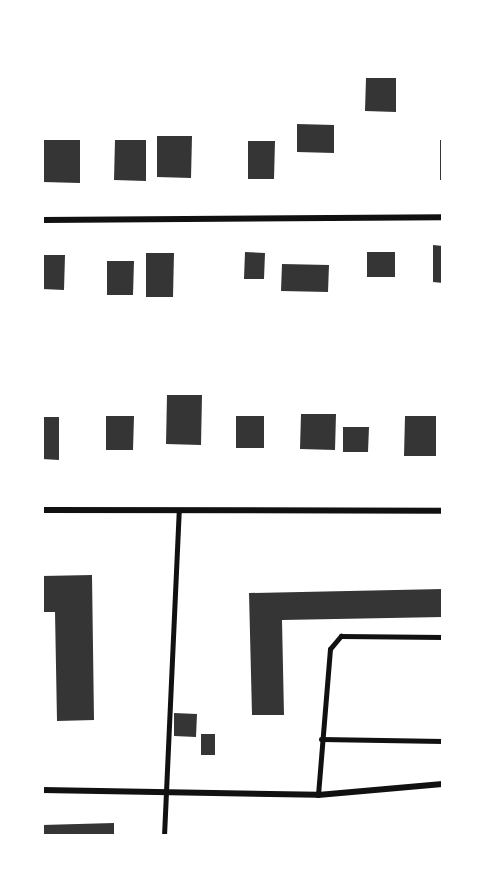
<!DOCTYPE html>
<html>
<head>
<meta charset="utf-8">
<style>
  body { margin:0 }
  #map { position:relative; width:485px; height:878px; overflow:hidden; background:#fff; font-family:Barlow,sans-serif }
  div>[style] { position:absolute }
  .building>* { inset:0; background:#353535 }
  .service>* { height:4.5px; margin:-2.25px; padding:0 2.25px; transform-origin:2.25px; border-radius:2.25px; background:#111 }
  .minor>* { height:6px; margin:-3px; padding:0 3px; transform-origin:3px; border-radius:3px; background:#111 }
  span { translate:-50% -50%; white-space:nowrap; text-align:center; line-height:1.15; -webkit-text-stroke:4.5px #fff; paint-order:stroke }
  .frame { position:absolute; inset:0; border:44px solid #fff; pointer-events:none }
</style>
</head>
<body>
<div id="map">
  <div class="building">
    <div style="clip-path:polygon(366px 78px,396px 78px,396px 112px,365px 111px)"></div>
    <div style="clip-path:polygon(297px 124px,334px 125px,334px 153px,297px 152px)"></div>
    <div style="clip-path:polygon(157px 136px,192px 136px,191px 178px,157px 177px)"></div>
    <div style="clip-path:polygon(43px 140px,80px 140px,80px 183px,43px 182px)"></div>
    <div style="clip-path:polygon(115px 140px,146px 140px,146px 181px,114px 180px)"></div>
    <div style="clip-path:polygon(440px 140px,443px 140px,443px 180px,440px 180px)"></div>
    <div style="clip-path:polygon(248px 141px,275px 141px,274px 179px,248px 179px)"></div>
    <div style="clip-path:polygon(433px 245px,443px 246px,443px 283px,433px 282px)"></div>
    <div style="clip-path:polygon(245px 252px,265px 253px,264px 279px,244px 279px)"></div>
    <div style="clip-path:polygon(367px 252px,395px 252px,395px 277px,367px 277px)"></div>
    <div style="clip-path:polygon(146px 253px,174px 253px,173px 297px,146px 297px)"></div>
    <div style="clip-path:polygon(42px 255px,65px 255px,64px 290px,42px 289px)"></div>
    <div style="clip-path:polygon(107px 261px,134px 261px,133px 295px,107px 295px)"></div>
    <div style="clip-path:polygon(282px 264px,329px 265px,328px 292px,281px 291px)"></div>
    <div style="clip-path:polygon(167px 395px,202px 395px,201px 445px,166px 444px)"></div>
    <div style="clip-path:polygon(301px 414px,336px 414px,335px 450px,300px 449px)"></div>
    <div style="clip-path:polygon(106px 416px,134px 416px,133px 450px,106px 450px)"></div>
    <div style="clip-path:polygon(236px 416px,264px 416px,264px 448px,236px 448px)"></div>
    <div style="clip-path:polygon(405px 416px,436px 416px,436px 456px,404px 456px)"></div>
    <div style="clip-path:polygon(42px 417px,59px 417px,59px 460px,42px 459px)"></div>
    <div style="clip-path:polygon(343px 427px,369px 427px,368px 452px,343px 452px)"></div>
    <div style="clip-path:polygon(92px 575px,94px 720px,57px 721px,55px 612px,42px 612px,42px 576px)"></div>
    <div style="clip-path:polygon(443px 589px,443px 617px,282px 620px,284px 715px,252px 715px,249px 593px)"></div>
    <div style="clip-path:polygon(174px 713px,197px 714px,196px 737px,174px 736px)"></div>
    <div style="clip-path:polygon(201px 734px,215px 734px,215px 755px,201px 755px)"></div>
    <div style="clip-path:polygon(114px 823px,114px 836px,42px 836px,42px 825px)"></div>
  </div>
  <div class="service">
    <div style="left:321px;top:739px;width:122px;rotate:0.9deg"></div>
    <div style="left:318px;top:795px;width:146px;rotate:-85.3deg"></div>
    <div style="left:330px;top:649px;width:17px;rotate:-50deg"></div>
    <div style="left:341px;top:636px;width:102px;rotate:0.6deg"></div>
    <div style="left:164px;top:836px;width:326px;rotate:-87.4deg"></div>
  </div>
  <div class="minor">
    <div style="left:42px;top:220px;width:401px;rotate:-0.4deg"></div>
    <div style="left:42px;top:510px;width:401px;rotate:0.1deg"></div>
    <div style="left:42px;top:790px;width:276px;rotate:1deg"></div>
    <div style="left:318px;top:795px;width:125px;rotate:-5deg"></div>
  </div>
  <div class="frame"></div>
</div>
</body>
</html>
